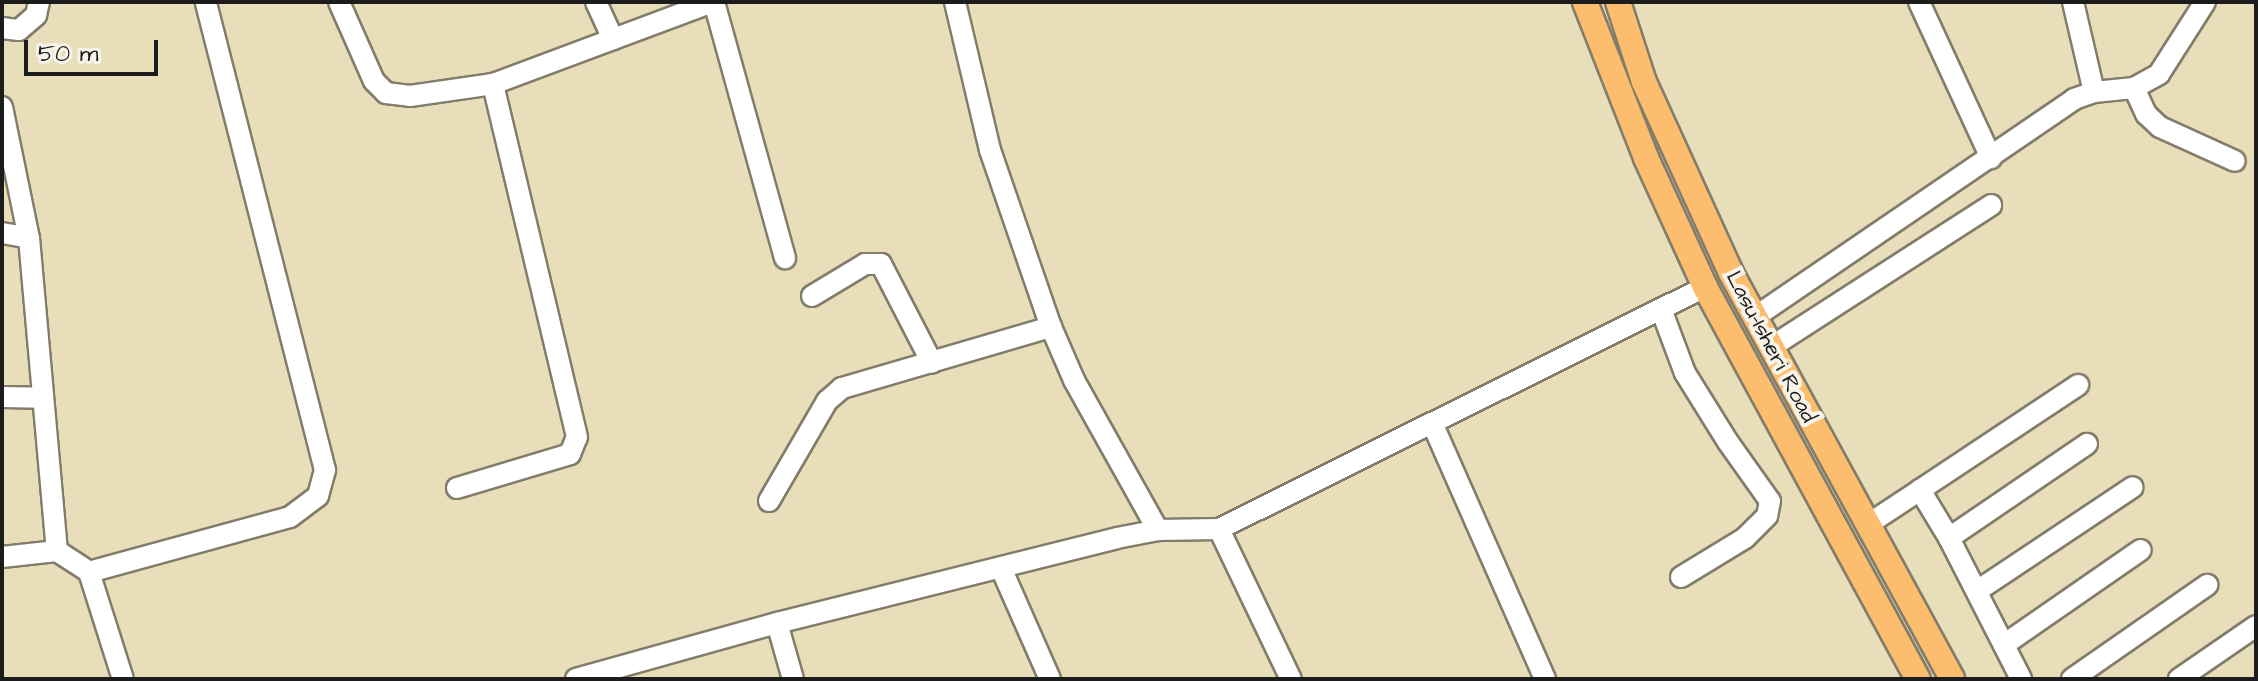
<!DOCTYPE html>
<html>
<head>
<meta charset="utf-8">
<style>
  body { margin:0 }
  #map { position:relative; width:2258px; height:681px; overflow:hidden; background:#e8deb9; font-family:"Architects Daughter",sans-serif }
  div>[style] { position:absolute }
  .roads { filter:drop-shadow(2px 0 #827d6a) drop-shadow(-2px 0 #827d6a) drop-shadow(0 2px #827d6a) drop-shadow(0 -2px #827d6a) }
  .minor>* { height:20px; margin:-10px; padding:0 10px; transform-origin:10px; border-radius:10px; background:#fff }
  .major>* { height:24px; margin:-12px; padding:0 12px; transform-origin:12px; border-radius:12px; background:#fcbd6f }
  span { translate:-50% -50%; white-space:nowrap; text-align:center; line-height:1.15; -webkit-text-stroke:8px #f7f3e8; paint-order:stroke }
  .street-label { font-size:22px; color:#1c1c1c }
  .frame { position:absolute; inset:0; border:4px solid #1c1c1c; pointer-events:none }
  .scale { position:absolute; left:24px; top:40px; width:134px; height:36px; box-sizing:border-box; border:4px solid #1c1c1c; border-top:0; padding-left:10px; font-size:24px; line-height:28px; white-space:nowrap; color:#1c1c1c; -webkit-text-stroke:6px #f7f3e8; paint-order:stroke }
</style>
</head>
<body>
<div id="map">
  <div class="roads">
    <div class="minor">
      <div style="left:339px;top:2px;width:86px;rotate:66.1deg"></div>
      <div style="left:374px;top:81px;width:17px;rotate:45deg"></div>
      <div style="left:386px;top:93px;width:24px;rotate:7deg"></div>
      <div style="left:410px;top:96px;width:84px;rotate:-8.2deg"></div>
      <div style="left:493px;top:84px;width:234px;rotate:-20.5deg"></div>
      <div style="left:596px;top:2px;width:41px;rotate:65.3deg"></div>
      <div style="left:714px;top:2px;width:266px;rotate:74.5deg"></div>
      <div style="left:955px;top:2px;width:152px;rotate:76.7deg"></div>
      <div style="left:990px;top:150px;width:187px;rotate:71deg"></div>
      <div style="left:1051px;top:327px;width:58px;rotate:66.5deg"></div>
      <div style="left:1074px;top:380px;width:172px;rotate:60.8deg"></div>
      <div style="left:1919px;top:2px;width:172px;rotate:65.2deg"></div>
      <div style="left:2073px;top:2px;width:92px;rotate:76.9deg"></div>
      <div style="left:2px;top:28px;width:17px;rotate:7deg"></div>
      <div style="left:19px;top:30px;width:23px;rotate:-41deg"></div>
      <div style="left:36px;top:15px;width:13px;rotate:-77deg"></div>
      <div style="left:2134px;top:88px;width:29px;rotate:65deg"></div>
      <div style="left:2146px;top:114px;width:19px;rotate:43deg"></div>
      <div style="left:2160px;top:127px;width:82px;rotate:24.4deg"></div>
      <div style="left:2px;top:107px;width:134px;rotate:78.4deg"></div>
      <div style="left:29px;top:238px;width:314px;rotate:84.9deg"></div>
      <div style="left:57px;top:551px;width:38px;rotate:33deg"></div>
      <div style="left:89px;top:572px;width:112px;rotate:72.4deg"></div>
      <div style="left:2px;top:233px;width:27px;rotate:10deg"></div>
      <div style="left:812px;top:296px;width:62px;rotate:-31.1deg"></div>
      <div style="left:865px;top:264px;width:16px"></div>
      <div style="left:881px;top:264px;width:111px;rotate:62.7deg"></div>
      <div style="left:1661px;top:309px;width:68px;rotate:69.4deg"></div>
      <div style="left:1685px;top:373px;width:81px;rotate:58.1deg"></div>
      <div style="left:1728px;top:442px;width:72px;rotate:54.6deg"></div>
      <div style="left:1770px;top:501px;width:15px;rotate:101deg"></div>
      <div style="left:1767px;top:516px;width:31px;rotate:135deg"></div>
      <div style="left:1745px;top:538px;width:75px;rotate:148.6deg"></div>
      <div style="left:1755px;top:317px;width:386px;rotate:-34.3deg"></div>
      <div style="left:2074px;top:99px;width:21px;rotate:-19deg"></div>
      <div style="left:2094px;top:92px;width:40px;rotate:-5.7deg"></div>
      <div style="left:2134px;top:88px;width:29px;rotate:-29deg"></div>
      <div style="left:2159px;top:74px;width:85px;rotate:-57.4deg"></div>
      <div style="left:1771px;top:347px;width:262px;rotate:-32.8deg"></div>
      <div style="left:2px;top:397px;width:39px;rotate:1deg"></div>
      <div style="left:1433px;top:425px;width:278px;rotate:66.2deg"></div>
      <div style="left:457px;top:488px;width:118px;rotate:-16.7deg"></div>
      <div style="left:570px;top:454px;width:18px;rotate:-68deg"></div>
      <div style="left:577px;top:437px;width:363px;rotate:-103.4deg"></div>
      <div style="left:1920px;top:490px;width:190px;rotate:-33.6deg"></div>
      <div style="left:769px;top:501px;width:116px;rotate:-59.9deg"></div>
      <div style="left:827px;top:401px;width:20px;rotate:-41deg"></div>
      <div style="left:842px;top:388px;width:218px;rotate:-16.3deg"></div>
      <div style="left:1867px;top:525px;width:64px;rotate:-33.4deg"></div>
      <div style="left:1920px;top:490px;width:56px;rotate:58.9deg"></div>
      <div style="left:1949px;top:538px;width:158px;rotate:62.9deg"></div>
      <div style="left:1219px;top:529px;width:166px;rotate:64.4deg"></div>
      <div style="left:1949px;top:538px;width:167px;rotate:-34.3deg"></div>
      <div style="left:2px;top:557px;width:55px;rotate:-6.2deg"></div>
      <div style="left:1001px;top:568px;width:121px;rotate:66.2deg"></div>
      <div style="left:89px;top:572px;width:208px;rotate:-15.3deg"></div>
      <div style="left:290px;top:517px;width:35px;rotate:-37deg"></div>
      <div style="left:318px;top:496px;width:27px;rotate:-75deg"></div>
      <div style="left:325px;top:470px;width:483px;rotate:-104.3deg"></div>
      <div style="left:1977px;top:591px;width:187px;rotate:-33.7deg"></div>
      <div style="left:777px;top:623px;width:58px;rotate:74.1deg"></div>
      <div style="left:2005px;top:644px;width:165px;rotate:-34.7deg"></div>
      <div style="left:576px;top:679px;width:209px;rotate:-15.6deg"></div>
      <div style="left:777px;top:623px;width:350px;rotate:-14deg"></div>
      <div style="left:1117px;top:538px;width:42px;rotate:-11deg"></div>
      <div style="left:1158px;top:530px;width:61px;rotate:-0.9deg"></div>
      <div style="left:1219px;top:529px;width:543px;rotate:-26.47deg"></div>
      <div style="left:2072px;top:679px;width:165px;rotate:-34.8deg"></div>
      <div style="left:2179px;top:679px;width:93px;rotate:-34.5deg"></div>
    </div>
    <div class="major">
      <div style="left:1585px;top:2px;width:168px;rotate:68.6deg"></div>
      <div style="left:1646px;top:158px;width:142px;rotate:65.4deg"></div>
      <div style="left:1705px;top:287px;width:446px;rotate:61.5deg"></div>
      <div style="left:1618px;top:2px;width:84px;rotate:72deg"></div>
      <div style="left:1644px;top:82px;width:210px;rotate:65.5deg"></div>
      <div style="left:1731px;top:273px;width:462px;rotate:61.4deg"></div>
    </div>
  </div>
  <div class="street-label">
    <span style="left:1771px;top:347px;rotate:62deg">Lasu-Isheri Road</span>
  </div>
  <div class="frame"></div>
  <div class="scale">50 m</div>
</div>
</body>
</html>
